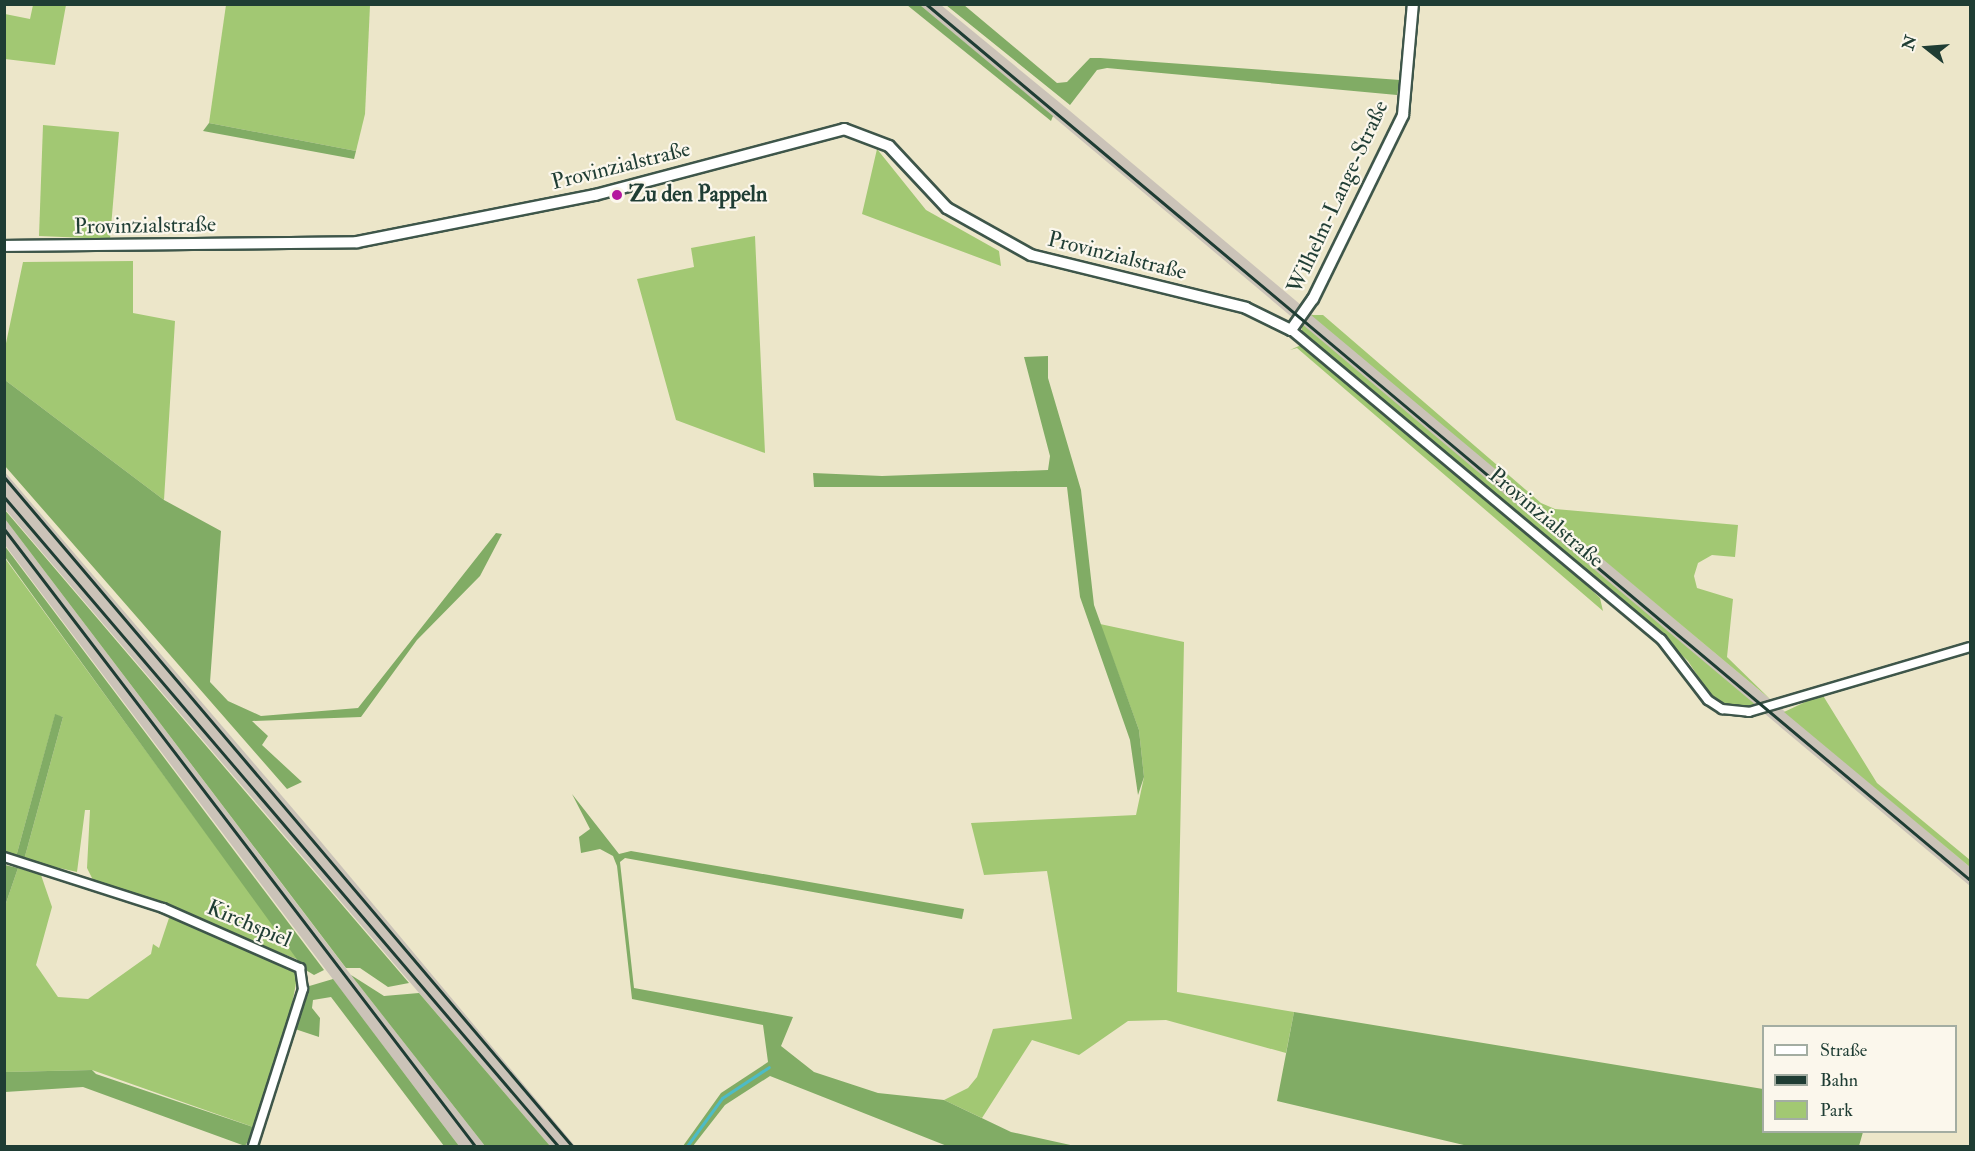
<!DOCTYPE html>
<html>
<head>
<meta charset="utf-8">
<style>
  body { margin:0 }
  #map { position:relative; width:1975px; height:1151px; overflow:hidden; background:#ece6c9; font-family:"IM FELL Double Pica",serif }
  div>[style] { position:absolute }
  .industrial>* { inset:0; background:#cbc3b8 }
  .green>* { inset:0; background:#a2c873 }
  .forest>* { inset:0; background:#81ac65 }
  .stream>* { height:3px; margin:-1.5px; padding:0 1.5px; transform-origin:1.5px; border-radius:1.5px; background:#4dbbc6 }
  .roads { filter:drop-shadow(2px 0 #3e564a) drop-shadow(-2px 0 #3e564a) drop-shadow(0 2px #3e564a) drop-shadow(0 -2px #3e564a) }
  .minor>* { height:8px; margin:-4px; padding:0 4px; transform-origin:4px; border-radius:4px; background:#fff }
  .tertiary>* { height:10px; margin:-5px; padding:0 5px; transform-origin:5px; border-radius:5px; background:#fff }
  .rail>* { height:3px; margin:-1.5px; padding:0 1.5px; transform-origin:1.5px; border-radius:1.5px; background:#1f3d34 }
  .dots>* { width:16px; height:16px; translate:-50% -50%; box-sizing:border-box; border:3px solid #fbf7ec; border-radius:50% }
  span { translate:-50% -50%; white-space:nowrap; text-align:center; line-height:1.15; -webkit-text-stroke:4.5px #fbf7ec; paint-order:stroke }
  .street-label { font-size:22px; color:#1f3d34 }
  .poi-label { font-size:22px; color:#1f3d34; font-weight:700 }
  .left { translate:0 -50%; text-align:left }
  .frame { position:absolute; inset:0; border:6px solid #1f3d34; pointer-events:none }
  .legend { position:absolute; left:1762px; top:1025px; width:195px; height:108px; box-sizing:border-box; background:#fbf7ec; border:2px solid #a3ada2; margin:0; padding:8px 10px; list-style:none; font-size:18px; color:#1f3d34 }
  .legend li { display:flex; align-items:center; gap:12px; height:30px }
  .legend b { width:30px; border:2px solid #a3ada2 }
  .north { position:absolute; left:1897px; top:18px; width:60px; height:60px; -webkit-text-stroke:4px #fbf7ec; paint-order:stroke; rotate:287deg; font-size:16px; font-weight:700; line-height:24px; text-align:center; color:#1f3d34 }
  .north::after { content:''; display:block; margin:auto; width:21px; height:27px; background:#1f3d34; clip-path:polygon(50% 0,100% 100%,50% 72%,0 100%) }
</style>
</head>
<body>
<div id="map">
  <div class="industrial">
    <div style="clip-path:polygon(920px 5px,941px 5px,1070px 111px,1970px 867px,1970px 886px)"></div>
    <div style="clip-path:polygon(4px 471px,317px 837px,575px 1146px,550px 1146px,5px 509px)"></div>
    <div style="clip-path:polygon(5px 519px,351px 975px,485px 1146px,459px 1146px,440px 1121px,5px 545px)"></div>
  </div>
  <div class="green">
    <div style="clip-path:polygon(33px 5px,66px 5px,55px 65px,5px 59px,5px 14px,30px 19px)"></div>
    <div style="clip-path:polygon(226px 5px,370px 5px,365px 114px,356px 151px,209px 123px)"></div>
    <div style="clip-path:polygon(43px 125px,119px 132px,110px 239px,39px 236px)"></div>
    <div style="clip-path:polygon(877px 149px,926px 210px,999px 251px,1001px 266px,862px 214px)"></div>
    <div style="clip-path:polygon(755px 236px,765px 453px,676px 420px,637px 279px,694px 267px,691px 248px)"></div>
    <div style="clip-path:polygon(133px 261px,133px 313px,175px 321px,164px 500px,5px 380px,5px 348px,23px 262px)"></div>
    <div style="clip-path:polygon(1311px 315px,1323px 315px,1541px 503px,1555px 509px,1738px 525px,1735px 557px,1712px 555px,1698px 563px,1694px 576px,1697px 588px,1733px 599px,1727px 657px,1770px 699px)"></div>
    <div style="clip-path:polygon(1302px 324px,1334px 351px,1757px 706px,1730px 707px,1712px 698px,1688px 661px,1658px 633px,1302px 336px)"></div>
    <div style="clip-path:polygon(1301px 345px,1584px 583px,1600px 598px,1603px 611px,1297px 348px,1290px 350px)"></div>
    <div style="clip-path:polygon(4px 557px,291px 949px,299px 960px,93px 880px,87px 868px,90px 810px,85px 810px,77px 872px,24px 860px,63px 717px,55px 715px,16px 857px,5px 854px)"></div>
    <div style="clip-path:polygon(1100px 624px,1184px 642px,1177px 992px,1294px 1012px,1286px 1053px,1166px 1020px,1128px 1021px,1079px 1055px,1032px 1040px,982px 1118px,944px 1100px,968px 1088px,977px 1077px,993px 1029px,1072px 1019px,1047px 871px,984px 875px,971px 823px,1136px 815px,1144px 777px,1139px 730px)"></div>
    <div style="clip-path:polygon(1822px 694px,1877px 783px,1970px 860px,1970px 867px,1784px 712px)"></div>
    <div style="clip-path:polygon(18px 868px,41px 875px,52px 907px,36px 965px,58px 997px,88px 999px,151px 954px,153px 944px,159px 948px,170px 915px,285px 962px,298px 973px,285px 1041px,256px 1128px,92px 1070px,5px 1072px,5px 906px)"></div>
  </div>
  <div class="forest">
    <div style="clip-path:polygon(907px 5px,920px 5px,1053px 116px,1051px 121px)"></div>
    <div style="clip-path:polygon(946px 5px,964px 5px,1057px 83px,1067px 82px,1090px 58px,1100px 58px,1400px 80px,1397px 95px,1107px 68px,1097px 70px,1070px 105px)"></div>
    <div style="clip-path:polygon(209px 123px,356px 151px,354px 159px,203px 131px)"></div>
    <div style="clip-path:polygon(1048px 356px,1048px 378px,1081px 490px,1094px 605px,1139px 730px,1144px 777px,1138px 795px,1130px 740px,1080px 597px,1067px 487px,814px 487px,813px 473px,882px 476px,1048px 470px,1050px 456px,1024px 357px)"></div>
    <div style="clip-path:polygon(5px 380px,164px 500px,221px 531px,210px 682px,228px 701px,261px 716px,358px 708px,496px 533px,502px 534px,480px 576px,417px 640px,361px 717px,252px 721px,268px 736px,262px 745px,302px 782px,287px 789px,5px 466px)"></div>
    <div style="clip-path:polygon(4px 509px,266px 816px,409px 983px,388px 987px,360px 968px,346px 968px,5px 519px)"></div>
    <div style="clip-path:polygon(4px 545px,324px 970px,314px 975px,304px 969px,5px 557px)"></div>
    <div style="clip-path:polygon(55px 714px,63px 717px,24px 860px,16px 857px)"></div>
    <div style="clip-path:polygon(572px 794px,619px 854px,631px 851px,964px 909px,962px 919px,625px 858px,620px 862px,634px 988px,793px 1017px,781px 1046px,814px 1072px,878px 1093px,944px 1100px,1011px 1132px,1075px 1146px,947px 1146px,770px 1076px,725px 1105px,693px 1146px,683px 1146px,721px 1093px,768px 1062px,763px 1025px,632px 999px,617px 866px,613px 856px,600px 849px,581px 853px,579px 837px,590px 829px)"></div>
    <div style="clip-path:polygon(5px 865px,18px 868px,5px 906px,4px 865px)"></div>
    <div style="clip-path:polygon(351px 975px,384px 996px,419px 993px,550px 1146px,485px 1146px)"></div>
    <div style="clip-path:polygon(333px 979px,440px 1121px,459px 1146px,444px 1146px,331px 997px,313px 1000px,312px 1008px,320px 1018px,319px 1037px,295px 1029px,306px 987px)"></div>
    <div style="clip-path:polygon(1294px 1012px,1763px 1089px,1764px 1132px,1863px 1132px,1859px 1146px,1468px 1146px,1277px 1101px)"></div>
    <div style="clip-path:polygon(92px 1070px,96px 1074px,256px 1128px,245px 1146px,83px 1087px,5px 1092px,5px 1072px)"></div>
  </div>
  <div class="stream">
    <div style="left:687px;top:1146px;width:59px;rotate:-53.9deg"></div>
    <div style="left:722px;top:1098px;width:56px;rotate:-33.4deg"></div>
  </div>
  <div class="roads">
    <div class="minor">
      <div style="left:1291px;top:330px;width:482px;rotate:39.9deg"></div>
      <div style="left:1661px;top:639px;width:77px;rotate:52.4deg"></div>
      <div style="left:1708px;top:700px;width:17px;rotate:33deg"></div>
      <div style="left:1722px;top:709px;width:27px;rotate:6deg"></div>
      <div style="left:1749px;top:712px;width:230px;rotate:-16.4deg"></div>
      <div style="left:4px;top:857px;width:167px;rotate:17.8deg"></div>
      <div style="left:163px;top:908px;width:150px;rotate:23.7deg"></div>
      <div style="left:300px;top:968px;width:21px;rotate:82deg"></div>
      <div style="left:303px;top:989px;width:165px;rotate:107.7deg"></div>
    </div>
    <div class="tertiary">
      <div style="left:4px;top:246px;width:353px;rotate:-0.6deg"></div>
      <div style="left:357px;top:242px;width:243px;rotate:-11.2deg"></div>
      <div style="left:595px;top:195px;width:258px;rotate:-14.8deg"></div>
      <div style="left:844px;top:129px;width:48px;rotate:20.7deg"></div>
      <div style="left:889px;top:146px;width:85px;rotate:46.9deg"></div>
      <div style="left:947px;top:208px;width:96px;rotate:29.2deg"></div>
      <div style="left:1031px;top:255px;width:221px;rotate:13.8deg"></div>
      <div style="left:1246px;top:308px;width:50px;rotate:26.1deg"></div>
      <div style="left:1291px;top:330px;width:38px;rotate:-55deg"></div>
      <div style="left:1313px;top:299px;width:205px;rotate:-63.9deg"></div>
      <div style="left:1403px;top:115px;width:111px;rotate:-84.9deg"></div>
    </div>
  </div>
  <div class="rail">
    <div style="left:926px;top:4px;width:1363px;rotate:40deg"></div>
    <div style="left:4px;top:477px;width:878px;rotate:49.67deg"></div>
    <div style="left:4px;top:497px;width:853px;rotate:49.52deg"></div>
    <div style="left:4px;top:529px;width:776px;rotate:52.64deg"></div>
  </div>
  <div class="dots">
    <div style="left:617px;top:195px;background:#b5179e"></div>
  </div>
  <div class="street-label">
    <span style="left:621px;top:166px;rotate:-14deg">Provinzialstraße</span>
    <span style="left:1338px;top:197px;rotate:-65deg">Wilhelm-Lange-Straße</span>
    <span style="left:145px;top:226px;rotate:-1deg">Provinzialstraße</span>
    <span style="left:1117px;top:256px;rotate:14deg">Provinzialstraße</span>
    <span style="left:1546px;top:518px;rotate:40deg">Provinzialstraße</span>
    <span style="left:249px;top:924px;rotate:23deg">Kirchspiel</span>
  </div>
  <div class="poi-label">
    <span class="left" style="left:629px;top:195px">Zu den Pappeln</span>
  </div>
  <div class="frame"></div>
  <ul class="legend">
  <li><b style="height:8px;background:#fff"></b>Straße</li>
  <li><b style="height:8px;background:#1f3d34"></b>Bahn</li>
  <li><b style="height:16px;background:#a2c873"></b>Park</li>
  </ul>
  <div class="north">N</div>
</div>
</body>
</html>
